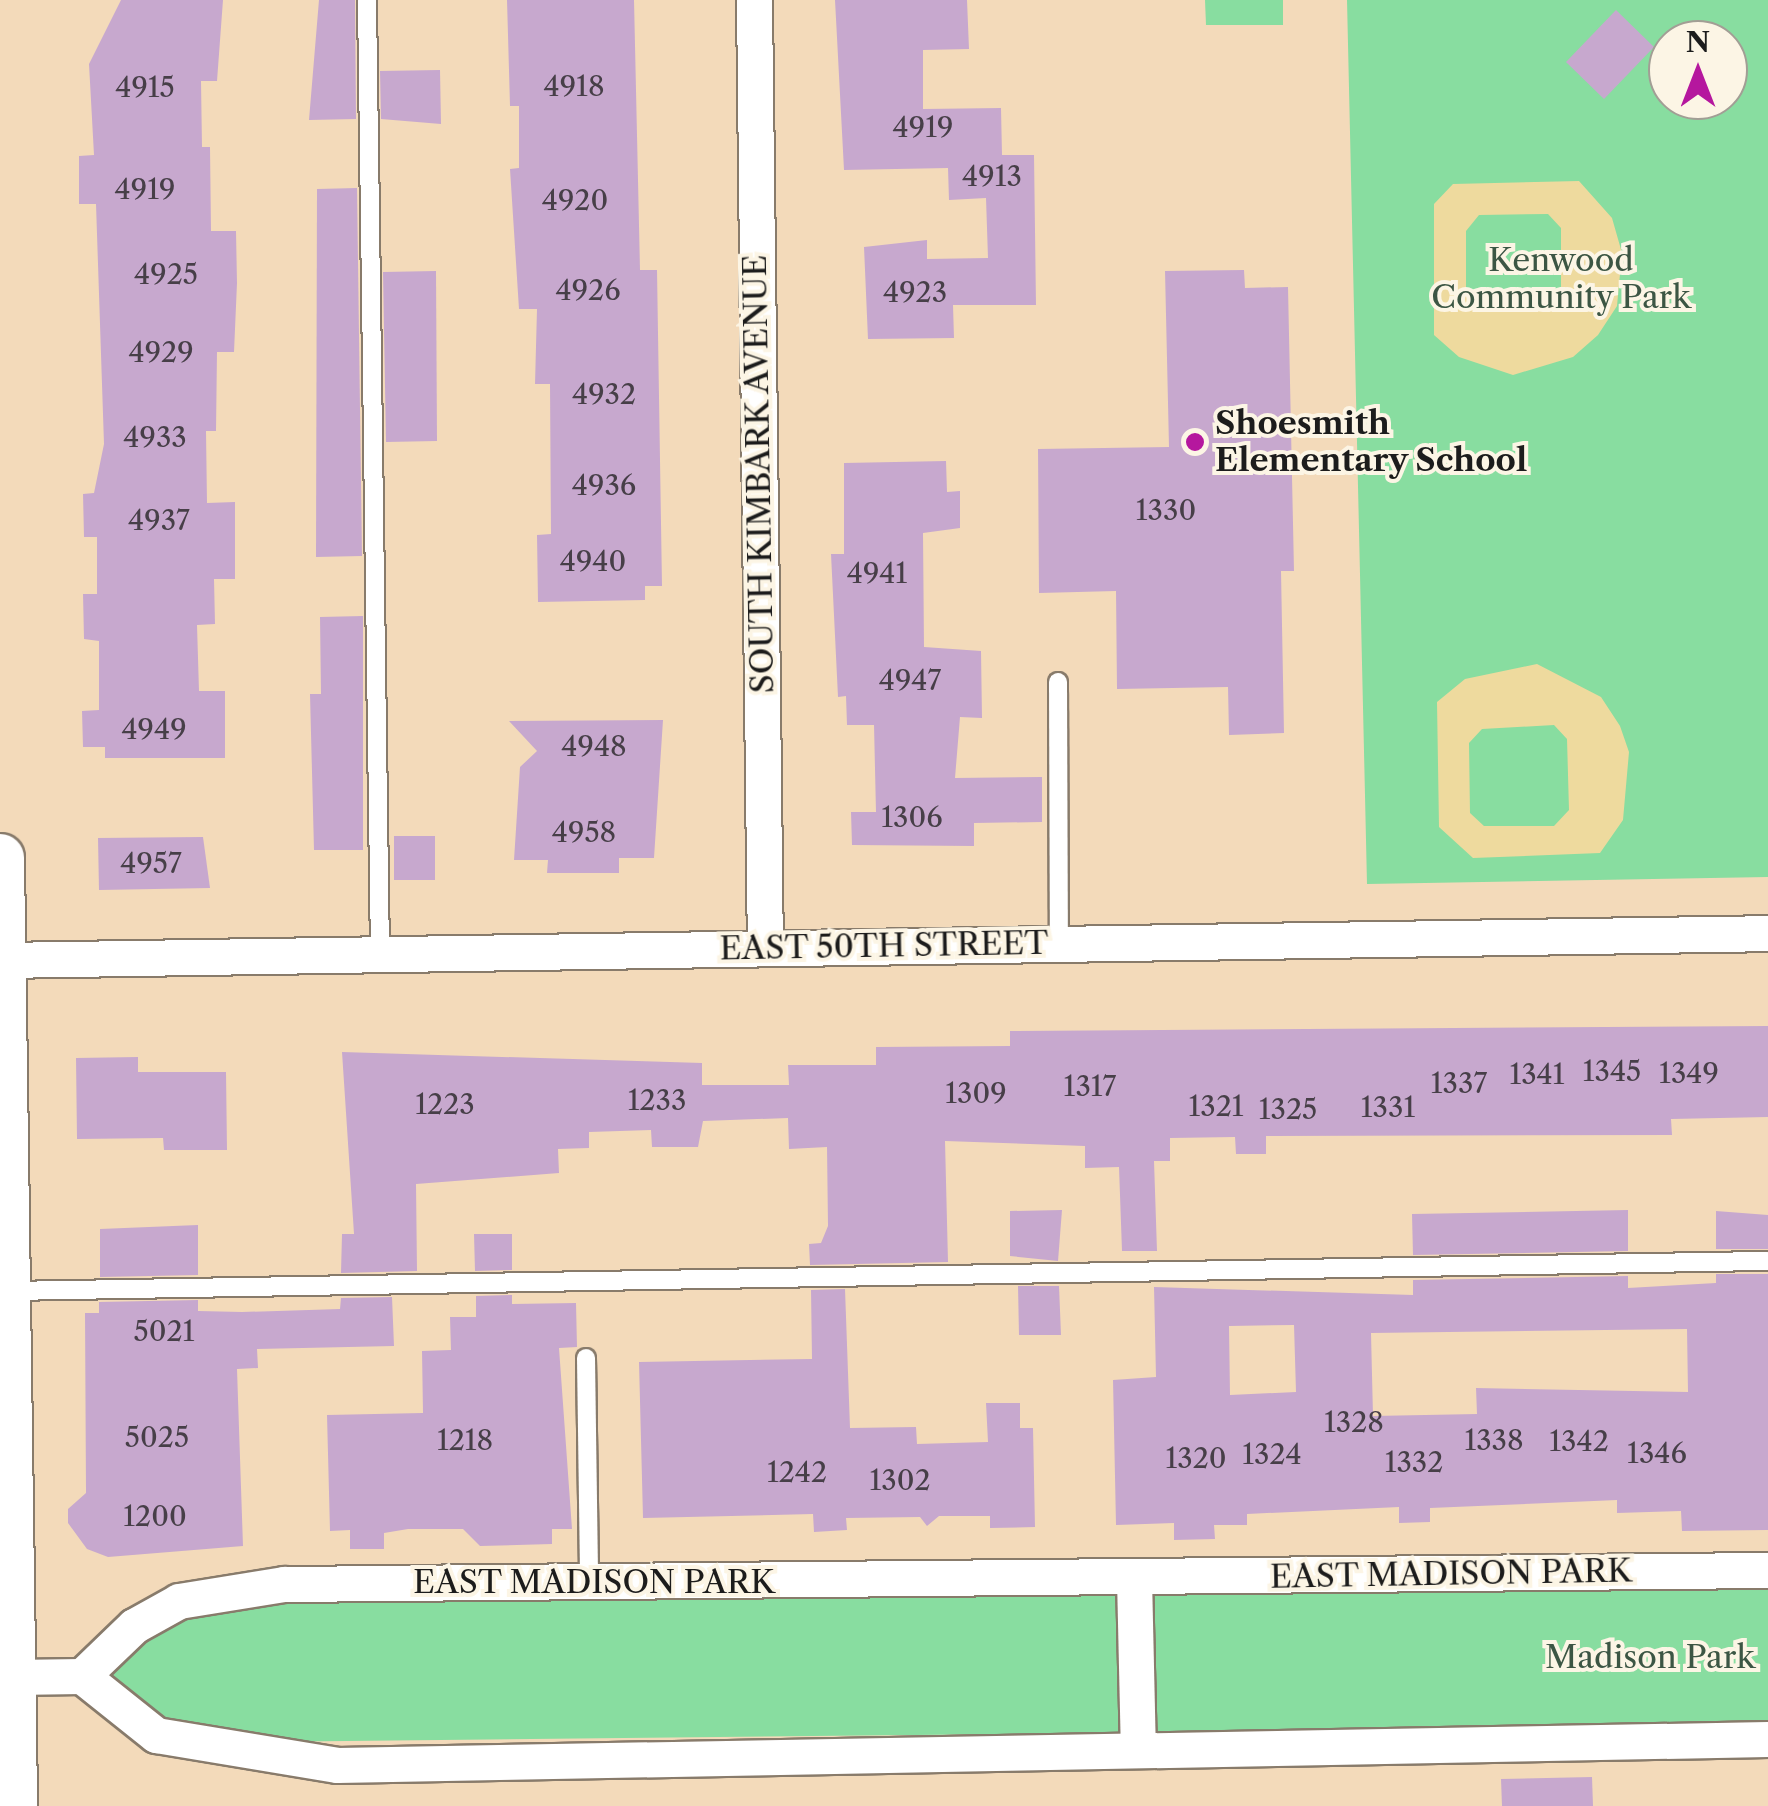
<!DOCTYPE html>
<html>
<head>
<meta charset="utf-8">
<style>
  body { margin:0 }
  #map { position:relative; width:1768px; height:1806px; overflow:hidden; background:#f3daba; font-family:"Libre Caslon Text",serif }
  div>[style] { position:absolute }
  .green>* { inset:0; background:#88dda0 }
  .sand>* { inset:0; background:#eeda9e }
  .building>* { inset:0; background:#c7a8ce }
  .roads { filter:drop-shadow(2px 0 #887b6b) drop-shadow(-2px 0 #887b6b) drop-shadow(0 2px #887b6b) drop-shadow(0 -2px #887b6b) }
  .lane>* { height:18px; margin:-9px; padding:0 9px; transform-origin:9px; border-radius:9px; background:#fff }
  .street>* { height:35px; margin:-17.5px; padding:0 17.5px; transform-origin:17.5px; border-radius:17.5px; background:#fff }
  .secondary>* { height:48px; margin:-24px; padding:0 24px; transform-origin:24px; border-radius:24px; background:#fff }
  .dots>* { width:28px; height:28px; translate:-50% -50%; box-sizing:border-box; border:5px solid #fcf5e5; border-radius:50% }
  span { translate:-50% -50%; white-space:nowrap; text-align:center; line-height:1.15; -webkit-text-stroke:8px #fcf5e5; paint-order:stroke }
  .number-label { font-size:28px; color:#473f48 }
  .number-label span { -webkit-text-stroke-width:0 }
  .park-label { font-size:32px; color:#3c5644 }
  .poi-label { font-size:32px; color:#1c1c1c; font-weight:700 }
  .left { translate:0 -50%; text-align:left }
  .street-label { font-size:32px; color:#1c1c1c }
  .north { position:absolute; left:1648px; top:20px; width:100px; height:100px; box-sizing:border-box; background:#fcf5e5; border:2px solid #a29e95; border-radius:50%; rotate:0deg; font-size:28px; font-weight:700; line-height:40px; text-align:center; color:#1c1c1c }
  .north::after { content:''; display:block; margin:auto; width:35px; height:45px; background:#b5179e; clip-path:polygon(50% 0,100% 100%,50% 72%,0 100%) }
</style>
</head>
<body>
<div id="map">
  <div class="green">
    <div style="clip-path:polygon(1205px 0,1283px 0,1283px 25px,1206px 25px)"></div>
    <div style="clip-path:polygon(evenodd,1347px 0,1768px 0,1768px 877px,1367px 884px,1347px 0,1668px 40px,1728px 40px,1728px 100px,1668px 100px,1668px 40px)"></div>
    <div style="clip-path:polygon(1768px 1584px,1768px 1726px,252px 1742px,164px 1722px,113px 1686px,108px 1672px,132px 1645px,176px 1621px,241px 1604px)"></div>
  </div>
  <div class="sand">
    <div style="clip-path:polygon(evenodd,1579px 181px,1612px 218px,1622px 253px,1617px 306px,1598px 335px,1573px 357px,1513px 375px,1459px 357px,1434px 335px,1434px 204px,1453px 184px,1579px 181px,1548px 214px,1561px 228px,1561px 297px,1547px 311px,1482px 311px,1466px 296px,1466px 231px,1479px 215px,1548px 214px)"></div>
    <div style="clip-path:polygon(evenodd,1537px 664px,1601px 697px,1620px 726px,1629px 752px,1623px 820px,1600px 853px,1473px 858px,1439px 827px,1437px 702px,1465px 679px,1537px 664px,1554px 725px,1567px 739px,1569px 810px,1554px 826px,1484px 826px,1470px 813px,1469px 743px,1482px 729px,1554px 725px)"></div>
  </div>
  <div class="building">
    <div style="clip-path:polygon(121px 0,223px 0,217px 81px,201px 81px,202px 147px,210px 147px,211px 231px,236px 231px,237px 283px,234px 352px,217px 352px,216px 431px,206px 431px,207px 503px,235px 502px,235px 579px,214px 579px,215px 624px,197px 625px,199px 691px,225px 691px,225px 758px,105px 758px,105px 747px,83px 747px,82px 711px,99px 710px,99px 641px,84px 639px,83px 594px,97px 594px,97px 537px,84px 537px,83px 494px,94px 493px,104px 444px,96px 204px,79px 204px,79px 156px,94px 155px,89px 64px)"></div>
    <div style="clip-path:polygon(319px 0,355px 0,356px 119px,309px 120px)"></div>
    <div style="clip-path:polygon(507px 0,634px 0,640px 270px,657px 270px,662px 586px,645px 586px,645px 600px,538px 602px,537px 535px,551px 534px,550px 384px,535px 384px,537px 309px,519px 309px,510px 169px,519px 168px,519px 106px,510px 106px)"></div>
    <div style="clip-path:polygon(835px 0,967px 0,969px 49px,923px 50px,923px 109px,1001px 108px,1002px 155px,1034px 155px,1036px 305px,953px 305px,954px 338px,868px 339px,864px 247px,927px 240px,927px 259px,988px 258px,986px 198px,949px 200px,948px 168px,844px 170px)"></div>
    <div style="clip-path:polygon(1616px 10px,1654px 47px,1604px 99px,1566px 62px)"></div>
    <div style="clip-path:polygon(440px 70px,441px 124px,381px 119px,380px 71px)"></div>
    <div style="clip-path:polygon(357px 188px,362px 556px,316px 557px,317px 189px)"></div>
    <div style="clip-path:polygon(1244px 270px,1245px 288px,1288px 287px,1294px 571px,1281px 571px,1284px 733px,1229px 735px,1228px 687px,1117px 689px,1116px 591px,1039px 593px,1038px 449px,1169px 447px,1165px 271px)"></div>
    <div style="clip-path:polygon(436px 271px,437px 441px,386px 442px,383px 272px)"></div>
    <div style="clip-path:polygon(946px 461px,947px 492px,960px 491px,960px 528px,923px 533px,924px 647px,981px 651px,982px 718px,960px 717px,955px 778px,1042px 777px,1042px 822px,974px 823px,974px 846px,852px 845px,851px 812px,876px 812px,874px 725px,847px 725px,846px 696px,838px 697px,831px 554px,844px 554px,844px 463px)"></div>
    <div style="clip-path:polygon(363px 616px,363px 850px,314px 850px,310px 694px,321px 694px,320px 617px)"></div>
    <div style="clip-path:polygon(663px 720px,654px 858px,619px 858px,619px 873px,547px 873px,548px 860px,514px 860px,520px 767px,537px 751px,509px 721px)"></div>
    <div style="clip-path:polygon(394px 836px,435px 836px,435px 880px,394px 880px)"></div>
    <div style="clip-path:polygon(203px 837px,210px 888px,99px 890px,98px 838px)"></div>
    <div style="clip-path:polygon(1768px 1026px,1768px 1117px,1671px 1119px,1672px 1135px,1266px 1136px,1266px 1154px,1236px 1154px,1235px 1137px,1170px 1138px,1170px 1161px,1154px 1161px,1157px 1251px,1122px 1251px,1119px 1167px,1085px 1168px,1085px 1146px,945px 1141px,948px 1262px,810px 1265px,809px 1244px,821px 1243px,828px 1226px,827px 1147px,789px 1149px,788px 1118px,703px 1121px,698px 1147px,652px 1147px,651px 1130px,589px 1132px,589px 1148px,558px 1149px,559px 1173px,416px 1184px,417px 1271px,341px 1273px,342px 1234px,354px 1234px,342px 1052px,702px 1063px,702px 1085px,789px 1085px,788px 1065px,876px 1065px,876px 1047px,1010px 1046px,1010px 1031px)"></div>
    <div style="clip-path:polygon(138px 1057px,138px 1072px,226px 1072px,227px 1150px,164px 1150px,163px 1138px,77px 1139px,76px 1058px)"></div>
    <div style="clip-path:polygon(1062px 1210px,1058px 1261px,1010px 1256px,1010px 1211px)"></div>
    <div style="clip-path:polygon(1628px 1210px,1628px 1251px,1413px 1255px,1412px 1214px)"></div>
    <div style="clip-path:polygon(1716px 1211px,1768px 1215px,1768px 1249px,1716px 1249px)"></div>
    <div style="clip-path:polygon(198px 1225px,198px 1275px,100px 1277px,100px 1229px)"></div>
    <div style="clip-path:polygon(474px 1234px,512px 1234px,512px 1270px,475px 1271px)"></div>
    <div style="clip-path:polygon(evenodd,1716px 1274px,1768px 1274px,1768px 1530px,1682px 1531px,1681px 1511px,1617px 1513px,1617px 1500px,1430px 1508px,1430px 1522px,1399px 1523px,1399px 1507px,1247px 1514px,1247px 1525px,1214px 1525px,1215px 1539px,1174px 1540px,1174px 1523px,1116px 1525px,1113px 1380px,1156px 1377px,1154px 1287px,1413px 1295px,1413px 1280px,1628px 1276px,1628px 1288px,1716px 1283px,1716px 1274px,1294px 1325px,1296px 1392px,1230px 1395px,1229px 1326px,1294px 1325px,1716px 1274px,1687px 1329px,1688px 1392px,1476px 1388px,1477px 1414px,1373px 1416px,1371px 1333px,1687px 1329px)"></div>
    <div style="clip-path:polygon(1018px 1286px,1059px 1286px,1061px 1335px,1019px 1335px)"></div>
    <div style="clip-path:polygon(845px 1289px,850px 1428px,916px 1427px,917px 1444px,988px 1442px,986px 1403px,1020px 1403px,1020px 1428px,1033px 1428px,1035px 1527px,990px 1528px,990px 1516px,939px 1516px,927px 1526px,920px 1517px,846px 1518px,847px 1530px,814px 1532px,813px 1514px,643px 1518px,639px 1362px,812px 1359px,811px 1290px)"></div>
    <div style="clip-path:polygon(512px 1295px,512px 1304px,576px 1303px,577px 1347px,559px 1348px,572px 1529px,552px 1529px,552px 1544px,480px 1546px,463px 1529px,408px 1529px,384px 1533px,384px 1549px,350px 1549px,350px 1530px,330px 1531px,327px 1415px,423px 1413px,422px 1351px,451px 1350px,450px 1317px,476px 1317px,476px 1296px)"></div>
    <div style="clip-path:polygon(392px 1297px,394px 1346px,257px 1349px,258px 1368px,237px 1369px,243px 1546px,108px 1557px,87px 1549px,68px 1523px,68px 1509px,86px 1493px,85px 1313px,99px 1313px,99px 1302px,198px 1300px,198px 1311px,242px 1312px,340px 1309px,341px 1298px)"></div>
    <div style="clip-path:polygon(1592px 1777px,1593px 1806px,1502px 1806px,1501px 1779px)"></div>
  </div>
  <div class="roads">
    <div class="lane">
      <div style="left:367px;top:0;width:954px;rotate:89.22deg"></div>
      <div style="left:1058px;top:682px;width:262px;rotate:89.8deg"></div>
      <div style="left:9px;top:1291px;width:1759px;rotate:-0.98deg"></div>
      <div style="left:586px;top:1358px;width:224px;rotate:89.2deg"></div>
    </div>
    <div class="street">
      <div style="left:754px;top:0;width:948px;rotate:89.34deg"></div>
      <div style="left:0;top:960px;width:1768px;rotate:-0.87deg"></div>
      <div style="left:1134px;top:1578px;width:170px;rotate:88.7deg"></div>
      <div style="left:82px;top:1676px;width:95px;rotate:38.6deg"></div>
      <div style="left:156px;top:1735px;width:183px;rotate:9.4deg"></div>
      <div style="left:337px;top:1765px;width:1431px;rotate:-1.04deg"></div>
      <div style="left:12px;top:1677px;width:70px;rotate:-0.8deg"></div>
      <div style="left:82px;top:1676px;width:72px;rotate:-43.9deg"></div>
      <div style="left:134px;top:1626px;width:51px;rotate:-29.1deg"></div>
      <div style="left:179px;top:1601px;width:106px;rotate:-9.2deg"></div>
      <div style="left:284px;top:1584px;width:1484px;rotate:-0.54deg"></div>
    </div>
    <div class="secondary">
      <div style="left:0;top:858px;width:948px;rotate:89.21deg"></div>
    </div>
  </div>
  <div class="dots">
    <div style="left:1195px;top:442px;background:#b5179e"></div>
  </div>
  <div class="number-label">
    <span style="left:574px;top:86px">4918</span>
    <span style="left:145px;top:87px">4915</span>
    <span style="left:923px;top:127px">4919</span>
    <span style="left:992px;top:176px">4913</span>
    <span style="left:145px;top:189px">4919</span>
    <span style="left:575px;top:200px">4920</span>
    <span style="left:166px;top:274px">4925</span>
    <span style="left:588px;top:290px">4926</span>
    <span style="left:915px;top:292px">4923</span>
    <span style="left:161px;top:352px">4929</span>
    <span style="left:604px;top:394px">4932</span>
    <span style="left:155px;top:437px">4933</span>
    <span style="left:604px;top:485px">4936</span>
    <span style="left:1166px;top:510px">1330</span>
    <span style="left:159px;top:520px">4937</span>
    <span style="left:593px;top:561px">4940</span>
    <span style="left:877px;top:573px">4941</span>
    <span style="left:910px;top:680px">4947</span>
    <span style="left:154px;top:729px">4949</span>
    <span style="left:594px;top:746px">4948</span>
    <span style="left:912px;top:817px">1306</span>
    <span style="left:584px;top:832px">4958</span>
    <span style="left:151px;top:863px">4957</span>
    <span style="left:1612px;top:1071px">1345</span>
    <span style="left:1689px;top:1073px">1349</span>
    <span style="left:1537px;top:1074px">1341</span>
    <span style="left:1459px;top:1083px">1337</span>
    <span style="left:1090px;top:1086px">1317</span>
    <span style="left:976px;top:1093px">1309</span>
    <span style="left:657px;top:1100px">1233</span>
    <span style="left:445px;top:1104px">1223</span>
    <span style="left:1216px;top:1106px">1321</span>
    <span style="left:1388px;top:1107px">1331</span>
    <span style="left:1288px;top:1109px">1325</span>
    <span style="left:164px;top:1331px">5021</span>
    <span style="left:1354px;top:1422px">1328</span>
    <span style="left:157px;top:1437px">5025</span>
    <span style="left:465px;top:1440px">1218</span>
    <span style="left:1494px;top:1440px">1338</span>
    <span style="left:1579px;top:1441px">1342</span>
    <span style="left:1657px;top:1453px">1346</span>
    <span style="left:1272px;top:1454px">1324</span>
    <span style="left:1196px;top:1458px">1320</span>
    <span style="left:1414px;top:1462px">1332</span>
    <span style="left:797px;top:1472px">1242</span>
    <span style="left:900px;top:1480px">1302</span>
    <span style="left:155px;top:1516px">1200</span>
  </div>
  <div class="park-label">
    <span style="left:1561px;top:279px">Kenwood<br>Community Park</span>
    <span style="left:1650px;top:1657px">Madison Park</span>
  </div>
  <div class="poi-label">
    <span class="left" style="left:1215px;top:442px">Shoesmith<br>Elementary School</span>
  </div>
  <div class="street-label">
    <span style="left:759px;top:474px;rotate:-91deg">SOUTH KIMBARK AVENUE</span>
    <span style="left:884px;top:946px;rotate:-1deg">EAST 50TH STREET</span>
    <span style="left:1451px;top:1574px;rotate:-1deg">EAST MADISON PARK</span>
    <span style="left:594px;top:1582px">EAST MADISON PARK</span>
  </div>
  <div class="north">N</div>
</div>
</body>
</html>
